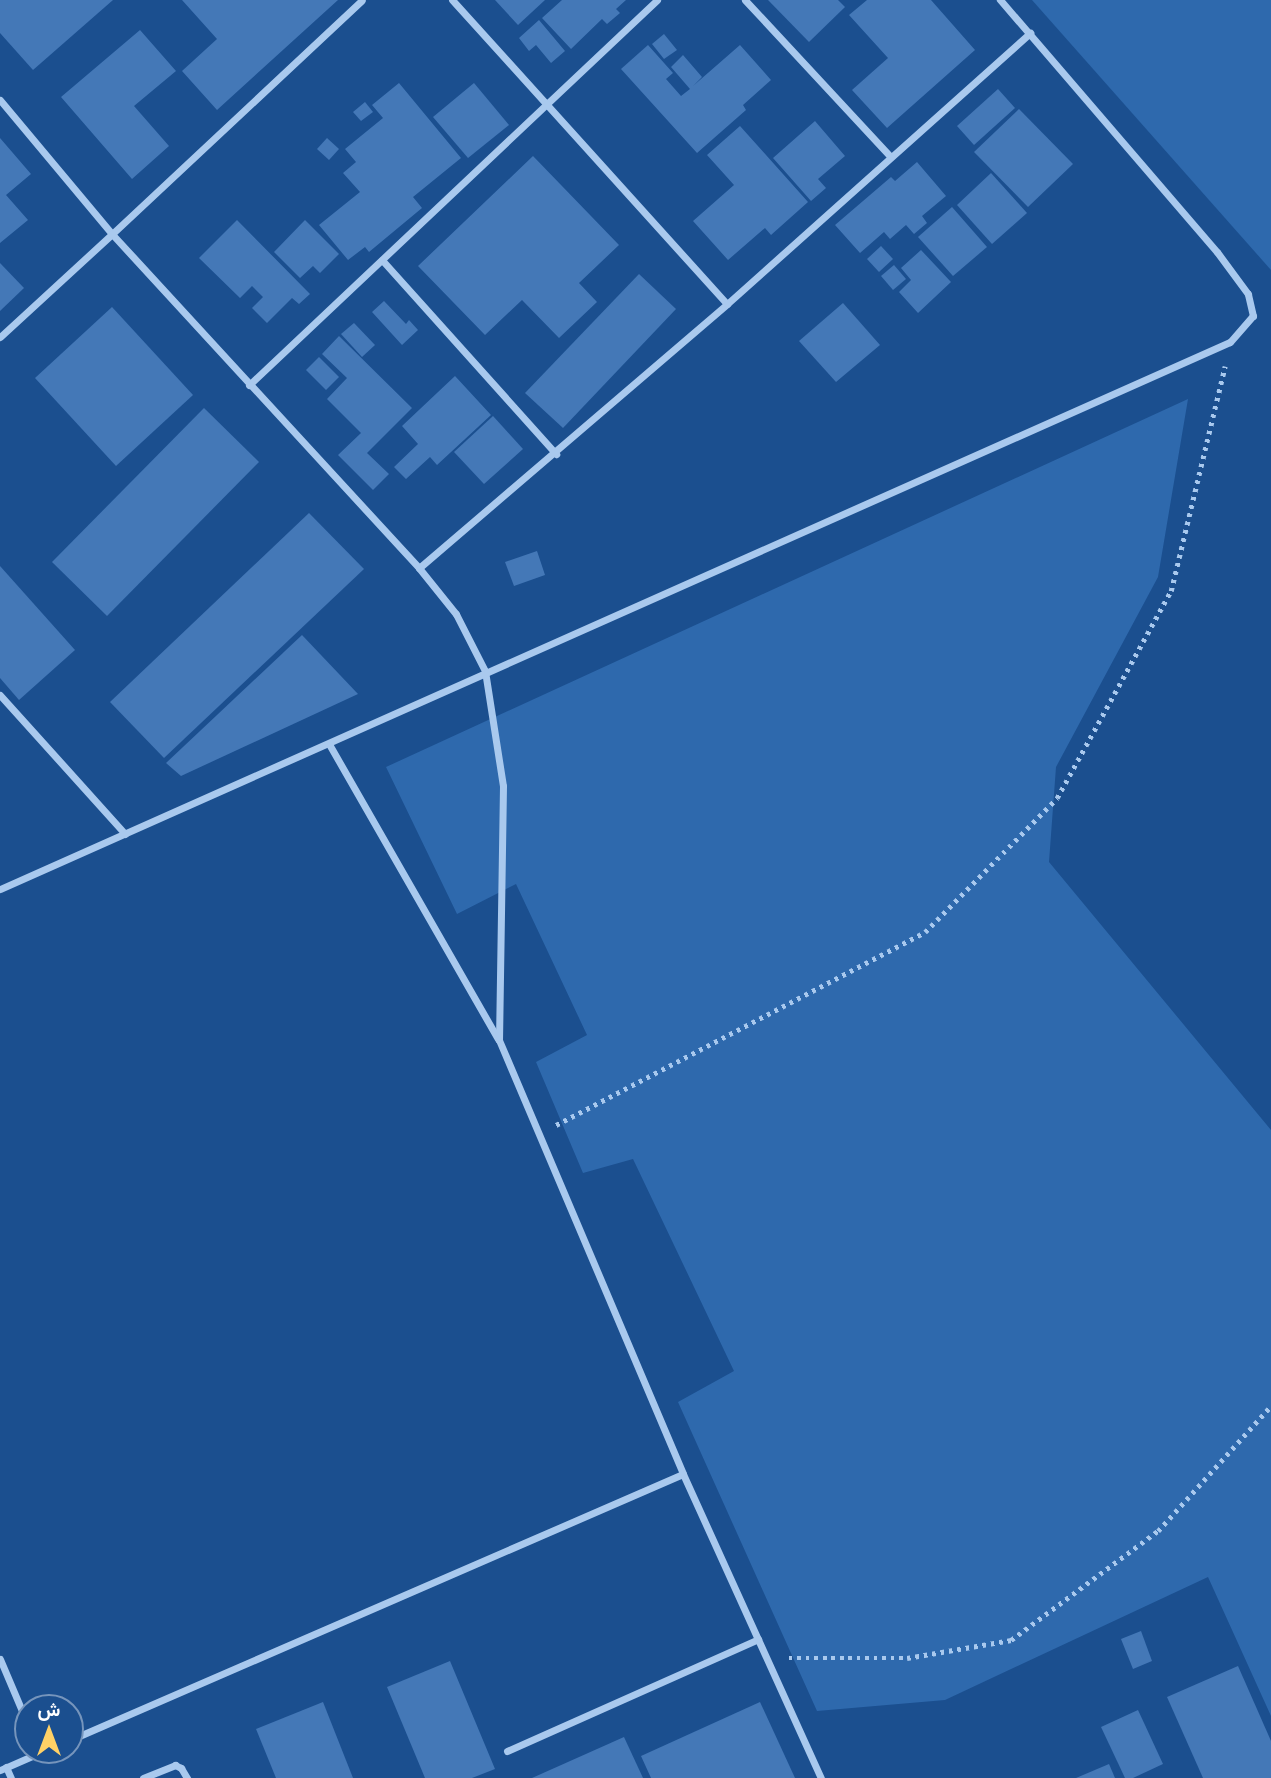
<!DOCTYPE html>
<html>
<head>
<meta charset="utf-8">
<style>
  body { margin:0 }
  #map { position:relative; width:1271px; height:1778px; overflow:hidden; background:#1b4f8f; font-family:"Work Sans",Vazirmatn,sans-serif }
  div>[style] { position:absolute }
  .green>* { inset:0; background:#2e69ad }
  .building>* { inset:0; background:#4478b7 }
  .path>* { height:4.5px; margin-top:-2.25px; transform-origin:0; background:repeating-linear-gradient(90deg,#a9c9ee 0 3.5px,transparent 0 8.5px) }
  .street>* { height:7px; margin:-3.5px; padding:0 3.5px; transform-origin:3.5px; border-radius:3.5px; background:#a9c9ee }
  span { translate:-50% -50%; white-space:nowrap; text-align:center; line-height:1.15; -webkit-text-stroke:5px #1b4f8f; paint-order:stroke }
  .north { position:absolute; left:14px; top:1694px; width:70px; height:70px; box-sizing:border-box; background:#1b4f8f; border:2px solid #7695bc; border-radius:50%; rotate:0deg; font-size:19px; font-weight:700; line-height:28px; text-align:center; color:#fff }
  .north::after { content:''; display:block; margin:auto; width:24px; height:32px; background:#ffd166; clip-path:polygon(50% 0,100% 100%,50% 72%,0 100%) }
</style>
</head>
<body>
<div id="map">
  <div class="green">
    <div style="clip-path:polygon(1032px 0,1271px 0,1271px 270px)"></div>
    <div style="clip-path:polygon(1188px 399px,1158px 577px,1056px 767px,1049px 862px,1271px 1130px,1271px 1716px,1208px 1577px,945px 1700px,817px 1711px,678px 1402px,734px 1371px,633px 1159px,583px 1173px,536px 1062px,587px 1035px,516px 884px,457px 914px,386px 767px)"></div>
  </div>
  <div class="building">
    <div style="clip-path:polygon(0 0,113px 0,33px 70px,0 33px)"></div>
    <div style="clip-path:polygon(182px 0,338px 0,217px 110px,182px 71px,217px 39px)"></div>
    <div style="clip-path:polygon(495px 0,545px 0,518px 25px)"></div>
    <div style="clip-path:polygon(562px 0,626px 0,616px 9px,620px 13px,607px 24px,602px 19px,571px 49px,542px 18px)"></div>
    <div style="clip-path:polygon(768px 0,838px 0,845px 7px,809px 42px)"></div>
    <div style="clip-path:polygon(867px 0,931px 0,975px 50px,887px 128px,852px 90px,888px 58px,849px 15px)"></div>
    <div style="clip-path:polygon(539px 20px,565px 51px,551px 63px,536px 45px,529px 51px,519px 38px)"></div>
    <div style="clip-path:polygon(140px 30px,176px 71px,134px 106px,169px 146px,132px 179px,61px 97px)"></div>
    <div style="clip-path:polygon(664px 34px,677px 50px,664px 59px,652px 44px)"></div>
    <div style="clip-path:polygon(648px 45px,673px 73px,666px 79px,681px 96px,690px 89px,671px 67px,683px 55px,702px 77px,693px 86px,740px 45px,771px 80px,743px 105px,746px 110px,697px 153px,621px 69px)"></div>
    <div style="clip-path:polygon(399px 83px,461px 158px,413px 197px,422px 208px,369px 252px,365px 247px,348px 260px,319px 225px,360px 192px,343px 173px,356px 162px,345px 149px,383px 118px,372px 105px)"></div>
    <div style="clip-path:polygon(474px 83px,509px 125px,468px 158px,433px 117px)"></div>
    <div style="clip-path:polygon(998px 89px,1015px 108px,974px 145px,957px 126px)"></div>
    <div style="clip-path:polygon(365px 102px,373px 112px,361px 121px,353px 112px)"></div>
    <div style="clip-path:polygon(1019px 109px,1073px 164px,1028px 207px,974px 152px)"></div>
    <div style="clip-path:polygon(815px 121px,845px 156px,818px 179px,826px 188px,811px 201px,773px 158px)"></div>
    <div style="clip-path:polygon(740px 126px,808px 202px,771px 235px,765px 228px,728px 260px,693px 221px,734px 185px,707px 155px)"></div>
    <div style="clip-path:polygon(0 138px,31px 174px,6px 195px,28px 220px,0 243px)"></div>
    <div style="clip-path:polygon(327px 138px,339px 149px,329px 160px,317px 149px)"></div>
    <div style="clip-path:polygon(533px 156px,619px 245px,579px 283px,597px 302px,559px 338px,522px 300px,485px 335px,418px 266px)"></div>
    <div style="clip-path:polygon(917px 162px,946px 196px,922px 216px,927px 223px,914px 234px,906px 225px,890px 239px,884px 232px,860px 253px,835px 225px,891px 177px,895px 181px)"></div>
    <div style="clip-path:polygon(991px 173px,1027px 213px,992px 244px,957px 205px)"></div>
    <div style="clip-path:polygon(952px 207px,987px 247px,953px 276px,918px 237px)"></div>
    <div style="clip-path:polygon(237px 220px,310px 294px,299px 304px,292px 298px,267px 323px,252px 308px,263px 297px,252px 286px,240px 298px,199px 258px)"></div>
    <div style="clip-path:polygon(305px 220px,339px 254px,320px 273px,313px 266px,300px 278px,274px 252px)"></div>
    <div style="clip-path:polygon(881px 246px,893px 259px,879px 272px,867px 259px)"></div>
    <div style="clip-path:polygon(921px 250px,951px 282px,918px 313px,899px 292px,911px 280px,901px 268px)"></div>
    <div style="clip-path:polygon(0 263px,24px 288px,0 311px)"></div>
    <div style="clip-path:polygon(894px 265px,906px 279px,893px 290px,881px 276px)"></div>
    <div style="clip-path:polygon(639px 274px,676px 309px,563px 428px,525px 393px)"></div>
    <div style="clip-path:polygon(384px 301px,406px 324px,409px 320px,418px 330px,402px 345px,372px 312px)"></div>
    <div style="clip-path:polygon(843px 303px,880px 345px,836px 382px,799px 341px)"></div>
    <div style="clip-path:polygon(112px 307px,193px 395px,116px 466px,35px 378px)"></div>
    <div style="clip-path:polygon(354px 323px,375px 345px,362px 357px,341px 334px)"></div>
    <div style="clip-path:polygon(339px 336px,412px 408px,367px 453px,389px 474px,373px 490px,338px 455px,361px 433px,327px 399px,347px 378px,322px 354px)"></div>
    <div style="clip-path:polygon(319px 357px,339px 377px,326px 390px,306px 370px)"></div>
    <div style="clip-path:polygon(455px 376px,491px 415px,437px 465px,430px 457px,406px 479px,394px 467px,418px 444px,402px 426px)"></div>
    <div style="clip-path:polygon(204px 408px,259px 462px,107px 616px,52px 562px)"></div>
    <div style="clip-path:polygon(493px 416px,523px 449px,484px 484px,454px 452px)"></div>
    <div style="clip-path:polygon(309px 513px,364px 569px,164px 758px,110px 702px)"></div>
    <div style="clip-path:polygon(537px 551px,545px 575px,514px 586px,505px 562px)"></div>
    <div style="clip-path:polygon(0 566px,75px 650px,19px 700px,0 678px)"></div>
    <div style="clip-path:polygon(302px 635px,358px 694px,181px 776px,166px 763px)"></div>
    <div style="clip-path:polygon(1141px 1631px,1152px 1661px,1133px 1669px,1121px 1639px)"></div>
    <div style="clip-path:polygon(450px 1661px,495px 1769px,472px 1778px,425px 1778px,387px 1687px)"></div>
    <div style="clip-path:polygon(1238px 1666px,1271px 1741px,1271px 1778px,1203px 1778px,1167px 1697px)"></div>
    <div style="clip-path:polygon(323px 1702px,353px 1778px,276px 1778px,256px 1729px)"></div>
    <div style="clip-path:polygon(760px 1702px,795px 1778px,651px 1778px,641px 1756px)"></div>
    <div style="clip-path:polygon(1138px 1710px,1163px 1764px,1133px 1778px,1125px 1778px,1101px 1727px)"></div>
    <div style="clip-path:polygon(624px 1737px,643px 1778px,532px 1778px)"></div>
    <div style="clip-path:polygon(1109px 1764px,1115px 1778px,1076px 1778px)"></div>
  </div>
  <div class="path">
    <div style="left:556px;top:1125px;width:416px;rotate:-27.6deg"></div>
    <div style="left:925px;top:932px;width:188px;rotate:-45.4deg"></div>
    <div style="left:1057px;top:798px;width:236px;rotate:-61.2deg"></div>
    <div style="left:1171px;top:591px;width:231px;rotate:-76.5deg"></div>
    <div style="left:789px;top:1658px;width:118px"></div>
    <div style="left:907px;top:1658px;width:106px;rotate:-9.8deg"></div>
    <div style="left:1011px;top:1640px;width:183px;rotate:-36.6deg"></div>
    <div style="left:1158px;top:1531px;width:169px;rotate:-47.9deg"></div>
  </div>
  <div class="street">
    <div style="left:745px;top:0;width:214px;rotate:47.1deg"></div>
    <div style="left:0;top:100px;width:175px;rotate:50.1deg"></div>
    <div style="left:112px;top:234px;width:342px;rotate:-43.1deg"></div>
    <div style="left:382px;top:260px;width:261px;rotate:48.1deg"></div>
    <div style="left:727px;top:304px;width:407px;rotate:-41.8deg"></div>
    <div style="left:0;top:337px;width:152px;rotate:-42.6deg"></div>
    <div style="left:112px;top:234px;width:454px;rotate:47.4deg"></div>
    <div style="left:419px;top:568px;width:59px;rotate:51.2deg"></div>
    <div style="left:456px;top:614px;width:64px;rotate:63deg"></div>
    <div style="left:485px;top:671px;width:116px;rotate:81.1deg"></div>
    <div style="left:503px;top:786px;width:254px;rotate:90.9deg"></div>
    <div style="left:499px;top:1040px;width:471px;rotate:67deg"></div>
    <div style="left:683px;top:1474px;width:334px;rotate:65.6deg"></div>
    <div style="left:249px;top:385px;width:561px;rotate:-43.34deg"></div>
    <div style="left:419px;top:568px;width:406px;rotate:-40.6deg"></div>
    <div style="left:727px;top:304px;width:410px;rotate:-132.1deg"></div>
    <div style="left:0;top:695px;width:187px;rotate:48deg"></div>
    <div style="left:329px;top:744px;width:340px;rotate:60.2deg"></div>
    <div style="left:0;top:889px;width:1346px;rotate:-23.98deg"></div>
    <div style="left:1230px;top:342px;width:35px;rotate:-49deg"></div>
    <div style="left:1253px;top:316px;width:23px;rotate:-103deg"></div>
    <div style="left:1248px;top:294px;width:52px;rotate:-126.4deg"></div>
    <div style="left:1217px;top:252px;width:333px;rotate:-130.7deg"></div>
    <div style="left:0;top:1659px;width:72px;rotate:67deg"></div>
    <div style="left:70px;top:1740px;width:668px;rotate:-23.46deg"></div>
    <div style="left:507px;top:1751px;width:275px;rotate:-24deg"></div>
    <div style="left:6px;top:1767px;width:12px;rotate:66deg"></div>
    <div style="left:0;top:1770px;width:50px;rotate:-23.5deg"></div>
    <div style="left:143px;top:1778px;width:35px;rotate:-22deg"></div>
    <div style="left:175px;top:1765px;width:7px;rotate:27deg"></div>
    <div style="left:181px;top:1768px;width:12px;rotate:59deg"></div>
  </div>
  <div class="north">ش</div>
</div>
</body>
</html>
